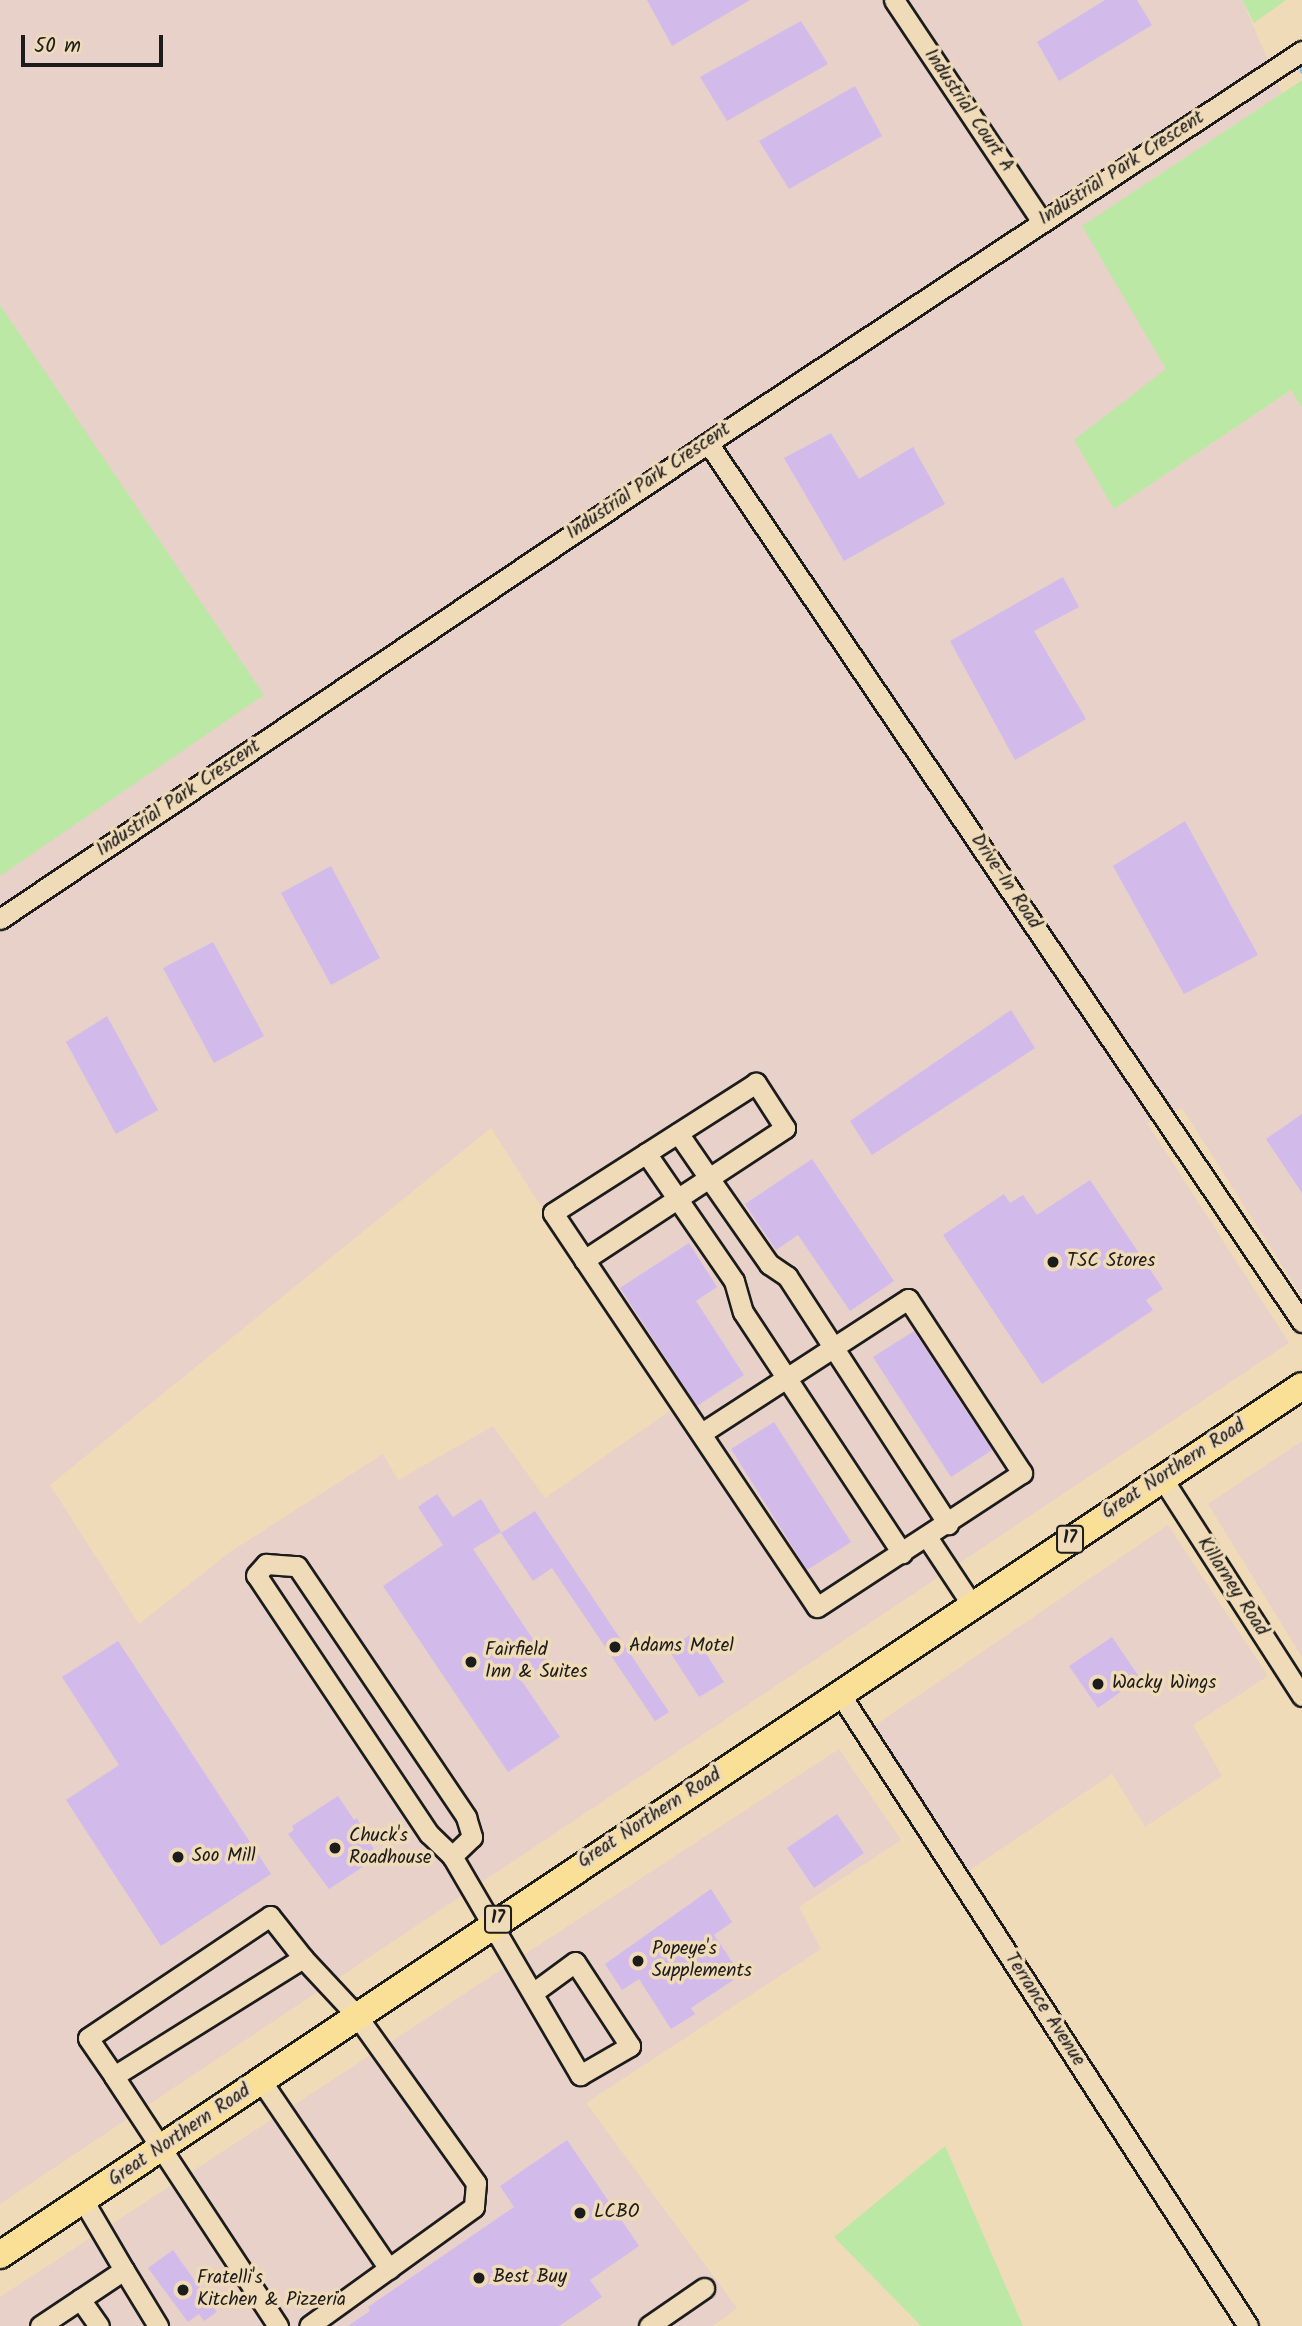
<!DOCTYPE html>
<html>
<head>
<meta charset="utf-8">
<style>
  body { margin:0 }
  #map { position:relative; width:1302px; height:2326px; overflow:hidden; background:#f0dbb9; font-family:Kalam,sans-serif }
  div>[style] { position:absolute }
  .built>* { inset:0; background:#e7d1c8 }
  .green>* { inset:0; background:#bce8a6 }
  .stream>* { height:5px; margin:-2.5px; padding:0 2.5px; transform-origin:2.5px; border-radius:2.5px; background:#88c0e7 }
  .building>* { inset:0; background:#d2bbeb }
  .roads { filter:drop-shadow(2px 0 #1c1c1c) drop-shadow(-2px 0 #1c1c1c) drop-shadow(0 2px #1c1c1c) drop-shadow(0 -2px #1c1c1c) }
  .minor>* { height:19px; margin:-9.5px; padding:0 9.5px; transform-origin:9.5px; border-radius:9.5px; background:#f0dbb9 }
  .highway>* { height:26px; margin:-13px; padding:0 13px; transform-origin:13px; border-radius:13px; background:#fadf96 }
  .dots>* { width:19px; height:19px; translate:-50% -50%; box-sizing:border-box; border:4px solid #f0dbb9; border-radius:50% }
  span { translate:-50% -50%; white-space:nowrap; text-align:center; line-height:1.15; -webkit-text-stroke:7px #f0dbb9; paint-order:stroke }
  .shield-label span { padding:2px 5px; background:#f0dbb9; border:2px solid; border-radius:5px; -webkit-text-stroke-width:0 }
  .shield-label { font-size:18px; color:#1c1c1c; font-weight:700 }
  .street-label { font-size:19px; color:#1c1c1c }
  .poi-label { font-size:19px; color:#1c1c1c }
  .left { translate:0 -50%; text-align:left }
  .scale { position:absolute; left:21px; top:35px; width:142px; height:32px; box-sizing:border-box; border:4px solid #1c1c1c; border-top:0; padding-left:9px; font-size:21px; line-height:24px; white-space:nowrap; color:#1c1c1c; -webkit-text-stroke:5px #f0dbb9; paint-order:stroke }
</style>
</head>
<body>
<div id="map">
  <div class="built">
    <div style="clip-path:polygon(evenodd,0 0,1242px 0,1282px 93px,1083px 226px,1166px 369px,1114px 509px,1291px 390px,1302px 408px,1302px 1297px,1182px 1108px,1147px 1123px,1289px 1343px,0 2204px,0 0,491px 1128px,671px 1410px,545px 1498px,493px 1426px,398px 1480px,383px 1454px,230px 1552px,139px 1624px,50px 1485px,491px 1128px)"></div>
    <div style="clip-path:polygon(1302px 1441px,1302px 1657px,1208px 1504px)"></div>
    <div style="clip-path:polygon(1168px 1525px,1268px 1676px,1193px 1725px,1222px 1776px,1145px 1827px,1112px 1774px,967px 1872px,874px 1726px)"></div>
    <div style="clip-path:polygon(839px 1749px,901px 1840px,799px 1907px,821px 1949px,586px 2103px,737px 2308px,713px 2326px,0 2326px,0 2297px)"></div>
  </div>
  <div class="green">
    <div style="clip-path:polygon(1242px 0,1286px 0,1254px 23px)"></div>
    <div style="clip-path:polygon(1302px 80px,1302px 408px,1291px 390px,1114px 509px,1074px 440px,1166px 369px,1082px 226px)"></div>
    <div style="clip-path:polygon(0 305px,264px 695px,0 876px)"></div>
    <div style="clip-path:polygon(945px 2146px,1023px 2326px,921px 2326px,834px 2237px)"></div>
  </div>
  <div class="stream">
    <div style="left:1300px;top:57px;width:14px;rotate:82deg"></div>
  </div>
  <div class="building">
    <div style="clip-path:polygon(647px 0,750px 0,672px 46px)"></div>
    <div style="clip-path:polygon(1105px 0,1137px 0,1152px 25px,1059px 81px,1037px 42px)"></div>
    <div style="clip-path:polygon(801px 21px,828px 64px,727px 121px,700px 77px)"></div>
    <div style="clip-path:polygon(855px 86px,882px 136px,789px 189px,759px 141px)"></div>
    <div style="clip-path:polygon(831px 433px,859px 479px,913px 447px,945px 504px,844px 561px,784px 458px)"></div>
    <div style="clip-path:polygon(1063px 577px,1079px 607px,1034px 631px,1086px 719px,1015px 760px,950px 641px)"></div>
    <div style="clip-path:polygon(1185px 821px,1258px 955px,1184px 994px,1113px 866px)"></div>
    <div style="clip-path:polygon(331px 866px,380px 958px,331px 985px,281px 893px)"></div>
    <div style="clip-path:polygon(213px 942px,264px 1036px,214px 1063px,163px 968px)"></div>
    <div style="clip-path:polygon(1011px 1010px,1035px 1048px,872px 1155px,850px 1121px)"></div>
    <div style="clip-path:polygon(107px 1016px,158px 1110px,116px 1134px,66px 1042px)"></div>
    <div style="clip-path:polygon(1302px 1114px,1302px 1193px,1266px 1139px)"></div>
    <div style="clip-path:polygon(812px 1159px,894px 1281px,850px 1311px,798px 1235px,776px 1250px,745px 1204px)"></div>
    <div style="clip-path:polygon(1090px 1180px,1163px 1289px,1146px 1300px,1153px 1310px,1042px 1384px,943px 1235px,1004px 1194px,1010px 1203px,1023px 1195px,1037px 1215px)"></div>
    <div style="clip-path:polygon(689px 1243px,717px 1287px,696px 1301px,744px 1375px,697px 1406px,620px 1288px)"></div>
    <div style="clip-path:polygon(914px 1331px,992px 1450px,951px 1477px,873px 1357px)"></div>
    <div style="clip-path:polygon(774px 1422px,851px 1542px,807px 1570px,731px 1449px)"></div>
    <div style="clip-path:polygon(437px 1494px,453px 1517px,481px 1499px,501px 1532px,473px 1549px,548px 1662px,521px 1680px,560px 1737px,508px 1772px,383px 1586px,443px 1545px,418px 1507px)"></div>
    <div style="clip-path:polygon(535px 1511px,669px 1712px,655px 1721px,552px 1568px,533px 1581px,501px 1533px)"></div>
    <div style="clip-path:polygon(693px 1633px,724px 1682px,699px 1697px,668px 1649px)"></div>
    <div style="clip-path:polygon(1112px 1637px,1140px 1678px,1098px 1708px,1069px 1666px)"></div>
    <div style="clip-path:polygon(118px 1641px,271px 1874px,161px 1946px,66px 1800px,119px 1765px,62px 1677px)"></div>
    <div style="clip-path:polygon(338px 1796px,354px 1820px,357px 1818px,378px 1857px,329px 1889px,288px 1834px,294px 1830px,292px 1826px)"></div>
    <div style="clip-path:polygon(837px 1814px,864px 1853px,814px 1888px,787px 1848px)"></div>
    <div style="clip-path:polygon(711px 1889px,732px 1922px,714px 1935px,741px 1975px,691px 2008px,695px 2014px,671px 2029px,639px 1979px,622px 1990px,605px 1964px)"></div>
    <div style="clip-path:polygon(567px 2140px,639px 2246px,590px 2280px,602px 2297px,559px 2326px,348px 2326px,370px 2311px,368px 2307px,514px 2207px,500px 2186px)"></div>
    <div style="clip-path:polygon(173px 2250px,217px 2312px,204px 2321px,199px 2314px,188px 2322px,148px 2268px)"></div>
  </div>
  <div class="roads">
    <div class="minor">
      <div style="left:894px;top:0;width:267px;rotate:56.3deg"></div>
      <div style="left:708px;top:443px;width:1061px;rotate:55.95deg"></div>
      <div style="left:0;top:919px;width:853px;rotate:-33.91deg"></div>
      <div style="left:708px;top:443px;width:712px;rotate:-33.42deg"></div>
      <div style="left:678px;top:1133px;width:55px;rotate:55.4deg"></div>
      <div style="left:709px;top:1178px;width:91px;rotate:-33.3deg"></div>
      <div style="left:785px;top:1128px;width:54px;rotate:-122.8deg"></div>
      <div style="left:756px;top:1083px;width:241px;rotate:147.4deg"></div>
      <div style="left:553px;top:1213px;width:474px;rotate:56.2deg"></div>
      <div style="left:817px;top:1607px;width:245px;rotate:-33.2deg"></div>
      <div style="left:1022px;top:1473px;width:208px;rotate:-123.2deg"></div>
      <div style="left:908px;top:1299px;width:246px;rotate:147deg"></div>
      <div style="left:646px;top:1153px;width:155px;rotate:55.5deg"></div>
      <div style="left:734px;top:1281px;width:32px;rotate:74deg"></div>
      <div style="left:743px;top:1312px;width:289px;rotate:56.6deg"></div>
      <div style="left:584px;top:1260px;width:149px;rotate:-33.3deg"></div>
      <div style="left:709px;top:1178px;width:105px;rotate:55.1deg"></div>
      <div style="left:769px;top:1264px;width:22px;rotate:34deg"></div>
      <div style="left:787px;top:1276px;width:296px;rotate:57deg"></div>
      <div style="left:1162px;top:1478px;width:259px;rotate:57.3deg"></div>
      <div style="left:927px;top:1537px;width:82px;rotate:56.5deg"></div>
      <div style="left:840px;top:1694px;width:752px;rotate:57.15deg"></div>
      <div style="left:452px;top:1856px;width:32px;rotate:-136deg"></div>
      <div style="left:429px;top:1834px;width:311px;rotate:-123.7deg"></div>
      <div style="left:256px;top:1575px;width:15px;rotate:-48deg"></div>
      <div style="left:266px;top:1564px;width:31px;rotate:4deg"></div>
      <div style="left:297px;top:1566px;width:303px;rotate:56deg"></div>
      <div style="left:466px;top:1817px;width:21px;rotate:73deg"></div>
      <div style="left:472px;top:1837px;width:28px;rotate:136deg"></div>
      <div style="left:452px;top:1856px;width:254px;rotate:59.7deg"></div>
      <div style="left:580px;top:2075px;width:58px;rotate:-30.1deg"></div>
      <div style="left:630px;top:2046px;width:100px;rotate:-123.2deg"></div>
      <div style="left:575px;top:1962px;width:51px;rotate:143.8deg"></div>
      <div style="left:114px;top:2076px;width:46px;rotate:-124.4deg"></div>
      <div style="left:88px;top:2038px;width:219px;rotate:-33.8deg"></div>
      <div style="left:270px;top:1916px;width:53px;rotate:51.8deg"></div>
      <div style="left:262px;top:2082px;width:226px;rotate:55.8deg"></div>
      <div style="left:124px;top:2270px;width:66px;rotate:58.7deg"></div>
      <div style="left:80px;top:2299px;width:33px;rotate:55deg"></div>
      <div style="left:40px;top:2326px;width:101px;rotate:-33.7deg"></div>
      <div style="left:124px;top:2270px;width:81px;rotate:-120.4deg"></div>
      <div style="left:278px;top:2326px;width:299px;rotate:-123.3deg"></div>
      <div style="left:114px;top:2076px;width:223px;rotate:-32deg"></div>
      <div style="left:303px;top:1958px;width:79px;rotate:47deg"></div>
      <div style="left:357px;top:2016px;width:205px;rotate:54.5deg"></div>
      <div style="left:476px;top:2183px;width:24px;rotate:95deg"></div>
      <div style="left:474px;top:2207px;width:203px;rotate:144.2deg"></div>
      <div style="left:649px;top:2326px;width:67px;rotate:-34.6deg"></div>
    </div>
    <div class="highway">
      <div style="left:0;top:2255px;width:1565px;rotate:-33.72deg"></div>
    </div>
  </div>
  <div class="dots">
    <div style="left:1053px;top:1262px;background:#1c1c1c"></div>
    <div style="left:615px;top:1647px;background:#1c1c1c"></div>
    <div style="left:471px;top:1662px;background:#1c1c1c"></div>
    <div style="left:1098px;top:1684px;background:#1c1c1c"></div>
    <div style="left:335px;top:1848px;background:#1c1c1c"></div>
    <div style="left:178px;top:1857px;background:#1c1c1c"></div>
    <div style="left:638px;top:1961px;background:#1c1c1c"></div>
    <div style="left:580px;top:2213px;background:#1c1c1c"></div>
    <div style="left:479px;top:2278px;background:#1c1c1c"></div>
    <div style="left:183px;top:2290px;background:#1c1c1c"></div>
  </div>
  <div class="shield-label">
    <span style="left:1070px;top:1539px">17</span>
    <span style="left:498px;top:1919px">17</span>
  </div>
  <div class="street-label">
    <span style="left:968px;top:111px;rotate:56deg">Industrial Court A</span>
    <span style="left:1122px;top:169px;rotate:-33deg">Industrial Park Crescent</span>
    <span style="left:649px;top:482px;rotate:-34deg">Industrial Park Crescent</span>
    <span style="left:179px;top:799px;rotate:-34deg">Industrial Park Crescent</span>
    <span style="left:1005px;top:882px;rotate:56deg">Drive-In Road</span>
    <span style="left:1174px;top:1470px;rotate:-33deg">Great Northern Road</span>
    <span style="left:1232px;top:1587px;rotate:57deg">Killarney Road</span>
    <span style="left:650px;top:1819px;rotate:-33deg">Great Northern Road</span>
    <span style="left:1044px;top:2010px;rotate:57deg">Terrance Avenue</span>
    <span style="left:180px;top:2136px;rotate:-34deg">Great Northern Road</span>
  </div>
  <div class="poi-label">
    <span class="left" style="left:1067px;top:1262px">TSC Stores</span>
    <span class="left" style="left:629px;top:1647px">Adams Motel</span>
    <span class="left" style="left:485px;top:1662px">Fairfield<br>Inn &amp; Suites</span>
    <span class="left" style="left:1112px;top:1684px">Wacky Wings</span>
    <span class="left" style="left:349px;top:1848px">Chuck's<br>Roadhouse</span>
    <span class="left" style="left:192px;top:1857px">Soo Mill</span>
    <span class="left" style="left:652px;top:1961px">Popeye's<br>Supplements</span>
    <span class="left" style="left:594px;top:2213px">LCBO</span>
    <span class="left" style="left:493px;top:2278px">Best Buy</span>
    <span class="left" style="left:197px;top:2290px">Fratelli's<br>Kitchen &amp; Pizzeria</span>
  </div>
  <div class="scale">50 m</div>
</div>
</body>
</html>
